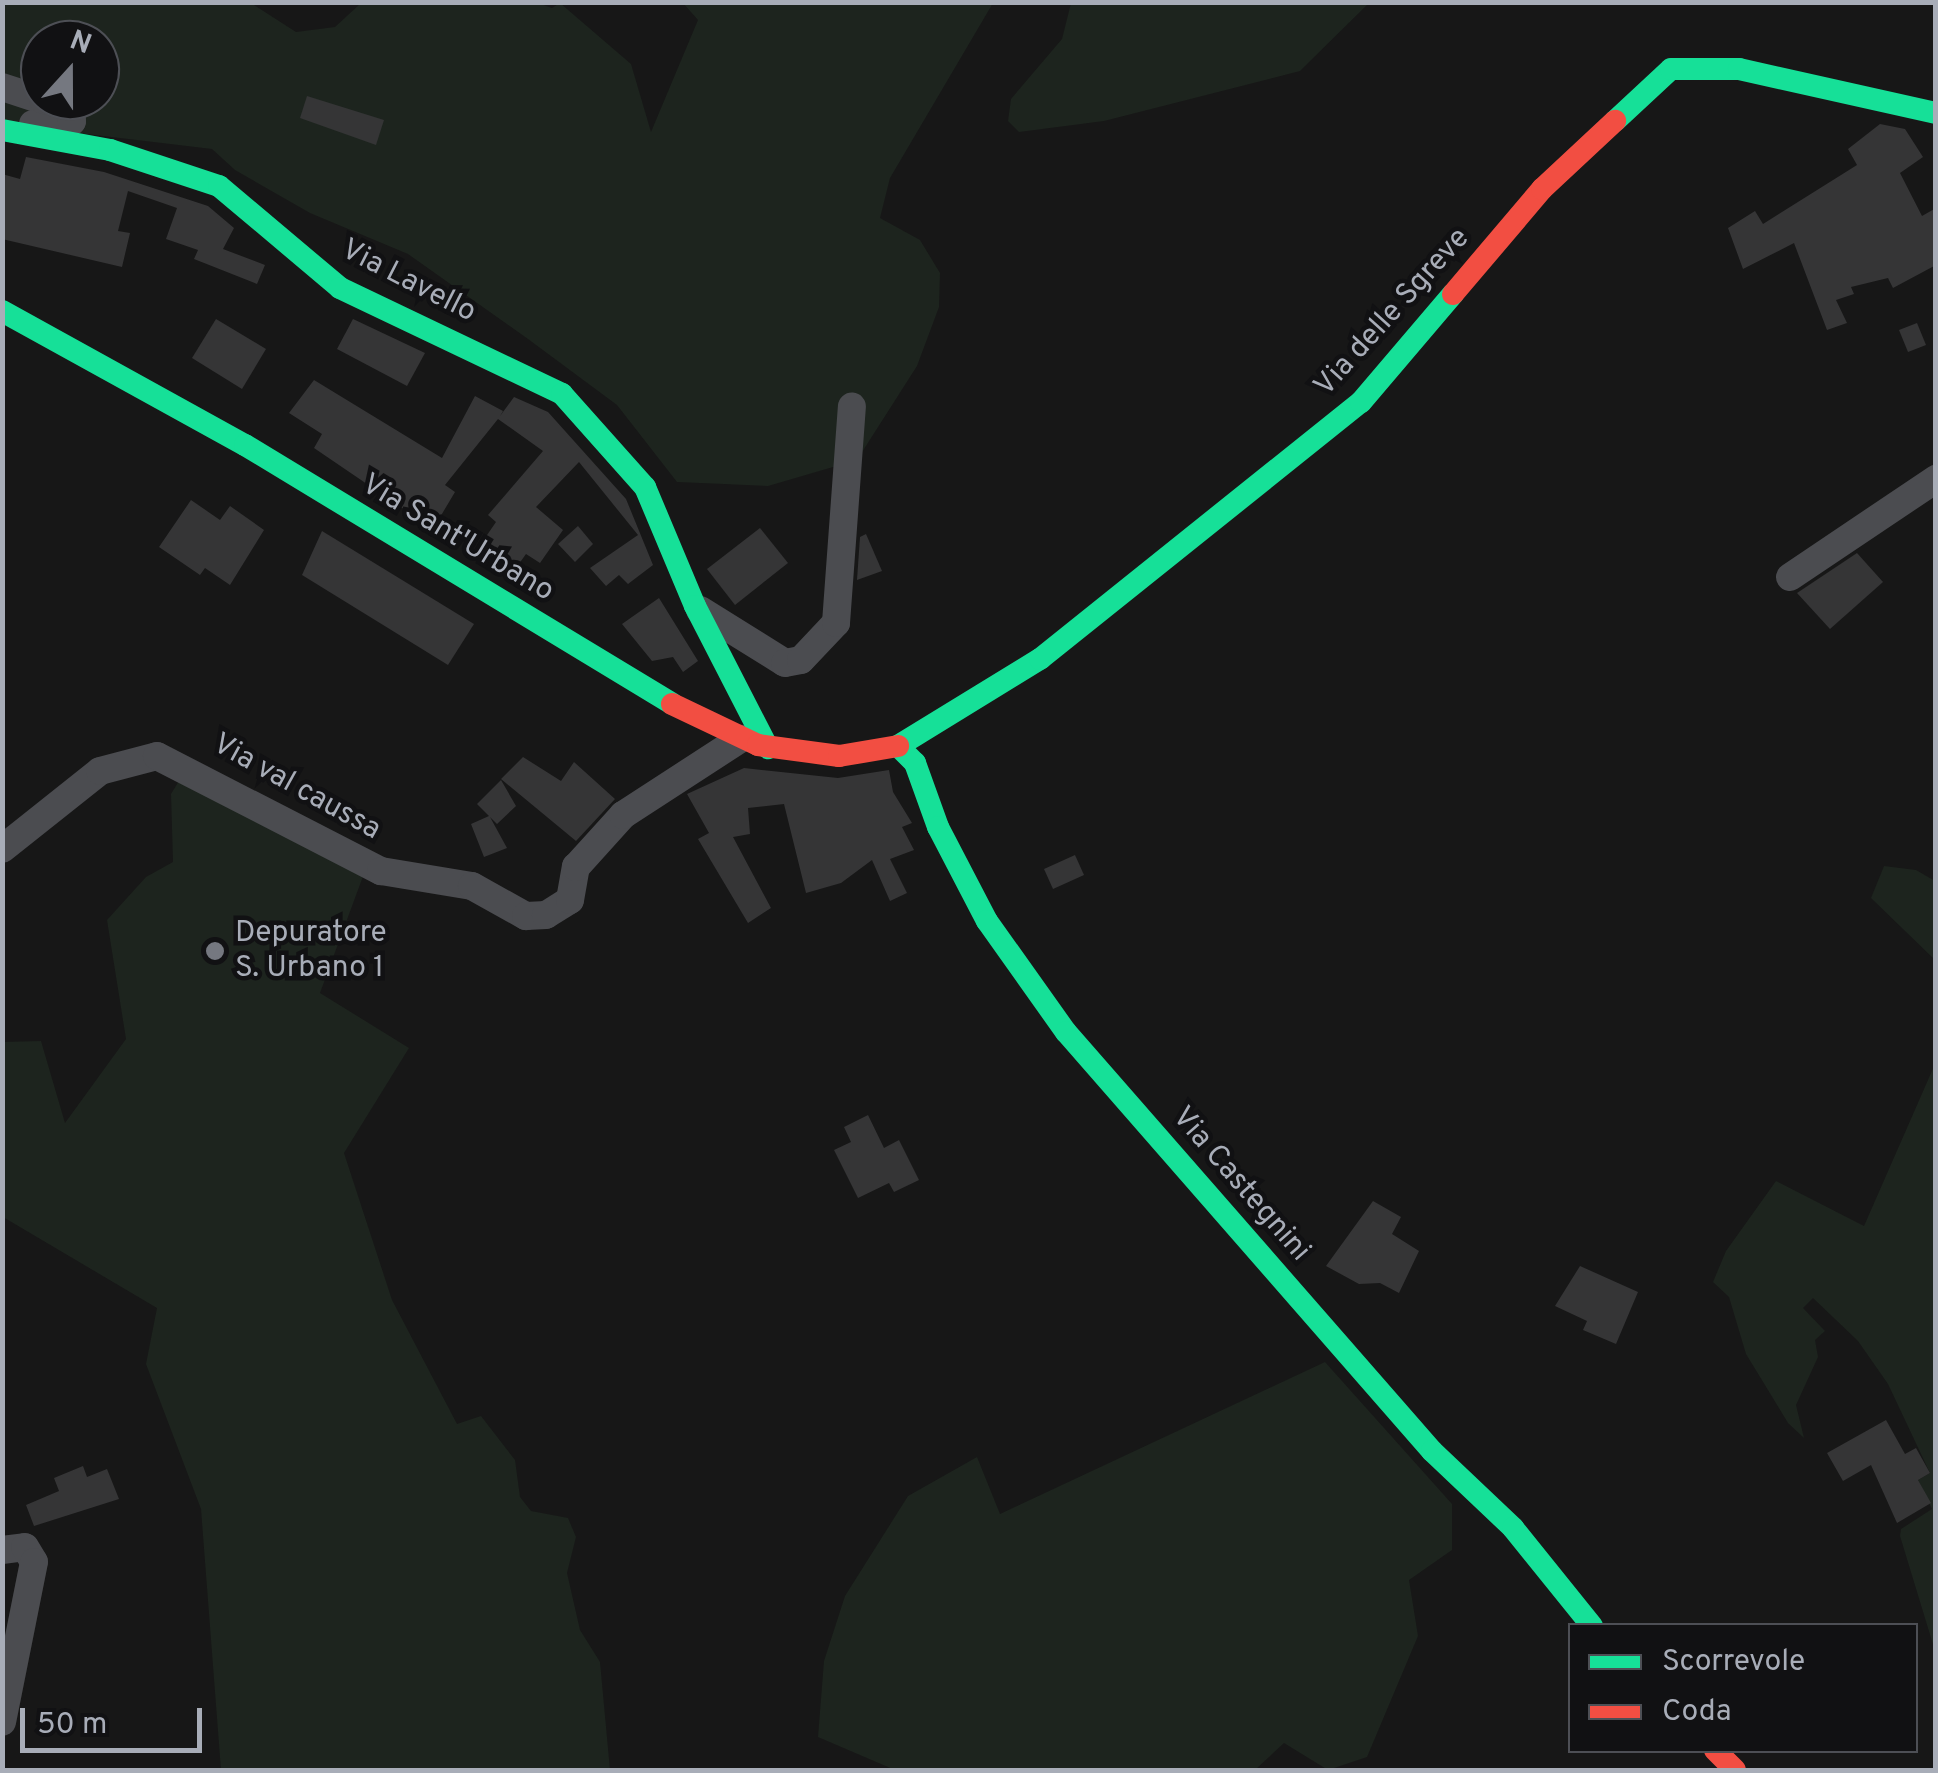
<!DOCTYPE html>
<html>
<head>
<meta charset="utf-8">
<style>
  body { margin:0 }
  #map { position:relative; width:1938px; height:1773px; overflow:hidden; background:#171717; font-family:Overpass,sans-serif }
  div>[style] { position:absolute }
  .green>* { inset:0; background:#1d241e }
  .building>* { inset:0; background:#353536 }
  .street>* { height:28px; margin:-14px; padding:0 14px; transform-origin:14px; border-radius:14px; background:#4b4c50 }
  .fast>* { height:22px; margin:-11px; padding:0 11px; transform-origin:11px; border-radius:11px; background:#16e098 }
  .jam>* { height:22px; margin:-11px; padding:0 11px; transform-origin:11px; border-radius:11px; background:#f24e42 }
  .dots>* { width:28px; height:28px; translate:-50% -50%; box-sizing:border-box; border:5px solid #111113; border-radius:50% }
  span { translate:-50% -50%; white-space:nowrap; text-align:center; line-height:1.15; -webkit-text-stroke:9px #111113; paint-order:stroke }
  .street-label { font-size:30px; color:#a8adb8 }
  .poi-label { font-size:30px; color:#a8adb8 }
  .left { translate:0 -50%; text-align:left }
  .frame { position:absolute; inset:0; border:5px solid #a8adb8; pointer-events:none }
  .legend { position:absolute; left:1568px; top:1623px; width:350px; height:130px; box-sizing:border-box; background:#111113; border:2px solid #4d4f55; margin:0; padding:12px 18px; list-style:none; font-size:30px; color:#a8adb8 }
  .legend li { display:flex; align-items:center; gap:20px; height:50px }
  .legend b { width:50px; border:2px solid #4d4f55 }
  .north { position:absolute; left:20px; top:20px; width:100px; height:100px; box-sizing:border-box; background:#111113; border:2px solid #4d4f55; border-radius:50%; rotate:21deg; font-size:28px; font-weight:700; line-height:40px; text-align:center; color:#a8adb8 }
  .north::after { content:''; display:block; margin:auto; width:35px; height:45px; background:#757880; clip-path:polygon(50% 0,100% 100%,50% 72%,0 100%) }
  .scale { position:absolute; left:20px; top:1708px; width:182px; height:45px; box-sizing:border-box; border:5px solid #a8adb8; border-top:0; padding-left:12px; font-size:30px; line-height:35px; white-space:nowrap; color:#a8adb8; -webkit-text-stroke:8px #111113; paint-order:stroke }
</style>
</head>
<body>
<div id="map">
  <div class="green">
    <div style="clip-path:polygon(evenodd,535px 2px,552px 8px,560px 3px,631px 64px,651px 132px,698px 20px,683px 3px,993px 3px,890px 178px,880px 218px,920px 240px,940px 273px,939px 307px,917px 366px,857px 460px,768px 486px,677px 482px,617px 405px,528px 339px,408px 254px,310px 213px,235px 170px,212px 149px,3px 124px,2px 3px,251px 3px,296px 32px,335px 27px,361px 3px,535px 2px,40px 40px,100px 40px,100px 100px,40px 100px,40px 40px)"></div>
    <div style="clip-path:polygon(1071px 3px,1071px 2px,1369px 3px,1300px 71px,1104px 121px,1019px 132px,1008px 121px,1011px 99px,1062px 39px)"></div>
    <div style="clip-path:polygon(191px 761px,369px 860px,320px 993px,409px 1048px,344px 1153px,392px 1300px,457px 1424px,481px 1416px,515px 1460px,520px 1497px,531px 1511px,568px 1518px,576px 1537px,567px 1573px,580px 1630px,600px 1662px,610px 1770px,221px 1770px,201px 1509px,146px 1364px,157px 1308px,3px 1217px,2px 1042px,41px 1041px,65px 1123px,126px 1039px,107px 920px,146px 877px,173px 862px,171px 794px)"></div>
    <div style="clip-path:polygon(1884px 866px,1916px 870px,1935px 881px,1935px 960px,1871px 898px)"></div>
    <div style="clip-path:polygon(1935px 1064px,1935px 1651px,1900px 1536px,1901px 1529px,1932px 1509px,1918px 1480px,1930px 1473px,1888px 1384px,1858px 1341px,1813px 1298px,1803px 1308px,1825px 1331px,1815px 1340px,1818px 1357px,1796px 1405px,1804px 1438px,1788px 1423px,1746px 1354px,1729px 1297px,1713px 1282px,1726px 1251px,1776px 1181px,1864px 1226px)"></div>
    <div style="clip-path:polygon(1325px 1362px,1452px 1504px,1452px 1550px,1409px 1580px,1418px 1636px,1367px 1757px,1328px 1770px,1284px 1743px,1255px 1770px,895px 1770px,818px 1737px,824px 1661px,845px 1596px,908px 1496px,977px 1457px,1000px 1514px)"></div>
  </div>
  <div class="building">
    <div style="clip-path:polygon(307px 96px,384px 120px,376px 145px,300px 118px)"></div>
    <div style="clip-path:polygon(1880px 124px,1905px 129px,1923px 157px,1900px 173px,1922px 216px,1936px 208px,1936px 265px,1893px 288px,1888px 278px,1851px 287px,1854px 294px,1836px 300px,1847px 323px,1827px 330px,1794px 243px,1743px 269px,1728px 228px,1755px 211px,1763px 224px,1857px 165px,1848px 149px)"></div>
    <div style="clip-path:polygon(26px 157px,104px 172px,208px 206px,234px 228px,223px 249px,265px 265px,257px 284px,194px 259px,198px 250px,166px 239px,177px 208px,128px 191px,118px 231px,130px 233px,122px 267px,2px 239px,2px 174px,20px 179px)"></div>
    <div style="clip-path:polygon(216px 319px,266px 349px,242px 389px,192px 358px)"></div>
    <div style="clip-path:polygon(353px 319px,425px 353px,407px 386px,337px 349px)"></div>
    <div style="clip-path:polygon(1917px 323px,1926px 345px,1908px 352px,1899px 330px)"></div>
    <div style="clip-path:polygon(314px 380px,442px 458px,475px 396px,503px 411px,500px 416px,514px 397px,548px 412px,626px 499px,653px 565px,628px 584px,619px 575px,606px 586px,590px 568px,638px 535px,579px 462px,536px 507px,563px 530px,540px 563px,526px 554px,511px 575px,476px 551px,496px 522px,488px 515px,543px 451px,498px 419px,445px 485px,455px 492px,433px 529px,314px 448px,322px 434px,289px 413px)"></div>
    <div style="clip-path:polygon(191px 500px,220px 520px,230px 506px,264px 530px,230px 585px,205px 568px,200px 575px,159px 547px)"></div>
    <div style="clip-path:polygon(578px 526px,593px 544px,575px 562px,558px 544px)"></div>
    <div style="clip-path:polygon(760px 528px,788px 563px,735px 605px,707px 569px)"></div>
    <div style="clip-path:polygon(322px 531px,474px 624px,448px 665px,302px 575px)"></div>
    <div style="clip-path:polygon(866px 534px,882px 571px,857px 580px,860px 537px)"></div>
    <div style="clip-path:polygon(1857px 553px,1883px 582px,1830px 629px,1797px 593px)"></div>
    <div style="clip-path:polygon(659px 598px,698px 661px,683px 672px,673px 657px,652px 661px,622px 624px)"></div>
    <div style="clip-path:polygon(523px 757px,561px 781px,574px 762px,615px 799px,576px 841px,501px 779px)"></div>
    <div style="clip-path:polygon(744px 768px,838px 778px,889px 770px,893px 792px,912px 823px,902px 827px,914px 850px,890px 859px,907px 893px,890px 901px,872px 860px,841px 883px,806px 893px,784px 804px,748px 808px,750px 834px,733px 837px,771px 908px,748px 923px,698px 839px,709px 833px,687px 794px)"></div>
    <div style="clip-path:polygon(501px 780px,516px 806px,497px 824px,490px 817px,507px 848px,484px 857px,471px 824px,489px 816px,477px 804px)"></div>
    <div style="clip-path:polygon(1075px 855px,1084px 875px,1053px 889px,1044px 869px)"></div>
    <div style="clip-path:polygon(868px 1115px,884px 1148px,899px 1140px,919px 1180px,894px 1192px,889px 1183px,858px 1198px,834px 1150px,851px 1142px,844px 1127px)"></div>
    <div style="clip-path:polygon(1373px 1201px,1401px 1217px,1392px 1234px,1419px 1251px,1399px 1293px,1380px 1283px,1359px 1284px,1326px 1266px)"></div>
    <div style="clip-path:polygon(1580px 1266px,1638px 1292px,1616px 1344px,1583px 1330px,1587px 1321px,1555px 1306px)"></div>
    <div style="clip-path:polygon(1886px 1420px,1905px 1454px,1916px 1448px,1930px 1473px,1918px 1480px,1931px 1503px,1897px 1523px,1871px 1465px,1843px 1481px,1827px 1453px)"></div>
    <div style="clip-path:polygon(83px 1466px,87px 1477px,107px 1469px,119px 1499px,34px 1526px,26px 1505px,59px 1491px,54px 1478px)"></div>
  </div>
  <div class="street">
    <div style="left:2px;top:87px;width:40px;rotate:18deg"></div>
    <div style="left:33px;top:124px;width:39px;rotate:-4deg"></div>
    <div style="left:72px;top:121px;width:14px;rotate:-98deg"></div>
    <div style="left:70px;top:107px;width:28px;rotate:-165deg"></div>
    <div style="left:1790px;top:577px;width:176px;rotate:-33.9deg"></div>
    <div style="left:700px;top:610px;width:100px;rotate:31.9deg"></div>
    <div style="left:785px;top:663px;width:16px;rotate:-11deg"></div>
    <div style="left:801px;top:660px;width:51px;rotate:-46.6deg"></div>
    <div style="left:836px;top:623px;width:217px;rotate:-85.8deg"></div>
    <div style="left:2px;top:849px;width:125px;rotate:-38.5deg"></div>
    <div style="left:100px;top:771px;width:59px;rotate:-14.7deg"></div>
    <div style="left:157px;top:756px;width:252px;rotate:27.2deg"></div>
    <div style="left:381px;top:871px;width:92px;rotate:9.4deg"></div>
    <div style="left:472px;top:886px;width:62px;rotate:29.1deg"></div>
    <div style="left:526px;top:916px;width:20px;rotate:-3deg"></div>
    <div style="left:546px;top:915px;width:28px;rotate:-32deg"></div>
    <div style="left:570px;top:900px;width:34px;rotate:-80deg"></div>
    <div style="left:576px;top:867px;width:70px;rotate:-47.9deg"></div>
    <div style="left:623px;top:815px;width:140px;rotate:-33deg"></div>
    <div style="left:2px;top:1550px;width:23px;rotate:-7deg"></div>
    <div style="left:25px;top:1547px;width:17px;rotate:59deg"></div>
    <div style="left:34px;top:1562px;width:163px;rotate:101.3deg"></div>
  </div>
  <div class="fast">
    <div style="left:1615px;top:121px;width:76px;rotate:-42.9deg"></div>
    <div style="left:1671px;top:69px;width:68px"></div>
    <div style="left:1739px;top:69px;width:202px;rotate:12.6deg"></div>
    <div style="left:2px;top:130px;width:110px;rotate:10.5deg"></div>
    <div style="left:110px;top:150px;width:115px;rotate:18.3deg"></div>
    <div style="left:219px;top:186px;width:158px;rotate:40.1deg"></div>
    <div style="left:340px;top:288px;width:246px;rotate:25.5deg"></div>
    <div style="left:562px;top:394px;width:125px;rotate:48.3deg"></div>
    <div style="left:645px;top:487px;width:129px;rotate:67.2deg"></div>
    <div style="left:695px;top:606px;width:160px;rotate:62.8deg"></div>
    <div style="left:2px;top:311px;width:277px;rotate:28.9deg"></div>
    <div style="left:245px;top:445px;width:499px;rotate:31.2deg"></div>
    <div style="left:898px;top:746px;width:167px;rotate:-31.5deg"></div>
    <div style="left:1040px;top:659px;width:411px;rotate:-38.7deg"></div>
    <div style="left:1361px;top:402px;width:142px;rotate:-49.6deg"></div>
    <div style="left:898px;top:746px;width:24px;rotate:45deg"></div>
    <div style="left:915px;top:763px;width:68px;rotate:70.2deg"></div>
    <div style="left:938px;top:827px;width:106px;rotate:62.5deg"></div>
    <div style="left:987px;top:921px;width:136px;rotate:54.6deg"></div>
    <div style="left:1066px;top:1032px;width:556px;rotate:48.86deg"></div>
    <div style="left:1432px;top:1451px;width:112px;rotate:43.5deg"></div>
    <div style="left:1513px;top:1528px;width:126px;rotate:51.1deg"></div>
  </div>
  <div class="jam">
    <div style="left:1453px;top:294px;width:138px;rotate:-49.7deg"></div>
    <div style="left:1542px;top:189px;width:100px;rotate:-43deg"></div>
    <div style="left:672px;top:704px;width:95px;rotate:25.5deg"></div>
    <div style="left:758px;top:745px;width:82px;rotate:7.7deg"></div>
    <div style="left:839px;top:756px;width:60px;rotate:-9.6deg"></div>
    <div style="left:1715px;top:1750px;width:28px;rotate:45deg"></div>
  </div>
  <div class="dots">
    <div style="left:215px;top:951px;background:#757880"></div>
  </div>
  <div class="street-label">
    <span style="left:408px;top:282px;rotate:27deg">Via Lavello</span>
    <span style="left:1393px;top:313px;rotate:-48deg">Via delle Sgreve</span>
    <span style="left:457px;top:539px;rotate:31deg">Via Sant'Urbano</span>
    <span style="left:296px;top:788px;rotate:29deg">Via val caussa</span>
    <span style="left:1240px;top:1185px;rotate:49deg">Via Castegnini</span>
  </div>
  <div class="poi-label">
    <span class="left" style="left:235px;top:951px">Depuratore<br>S. Urbano 1</span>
  </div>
  <div class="frame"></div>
  <ul class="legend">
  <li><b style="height:12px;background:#16e098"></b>Scorrevole</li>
  <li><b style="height:12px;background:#f24e42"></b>Coda</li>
  </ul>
  <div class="north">N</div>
  <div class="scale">50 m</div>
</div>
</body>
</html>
